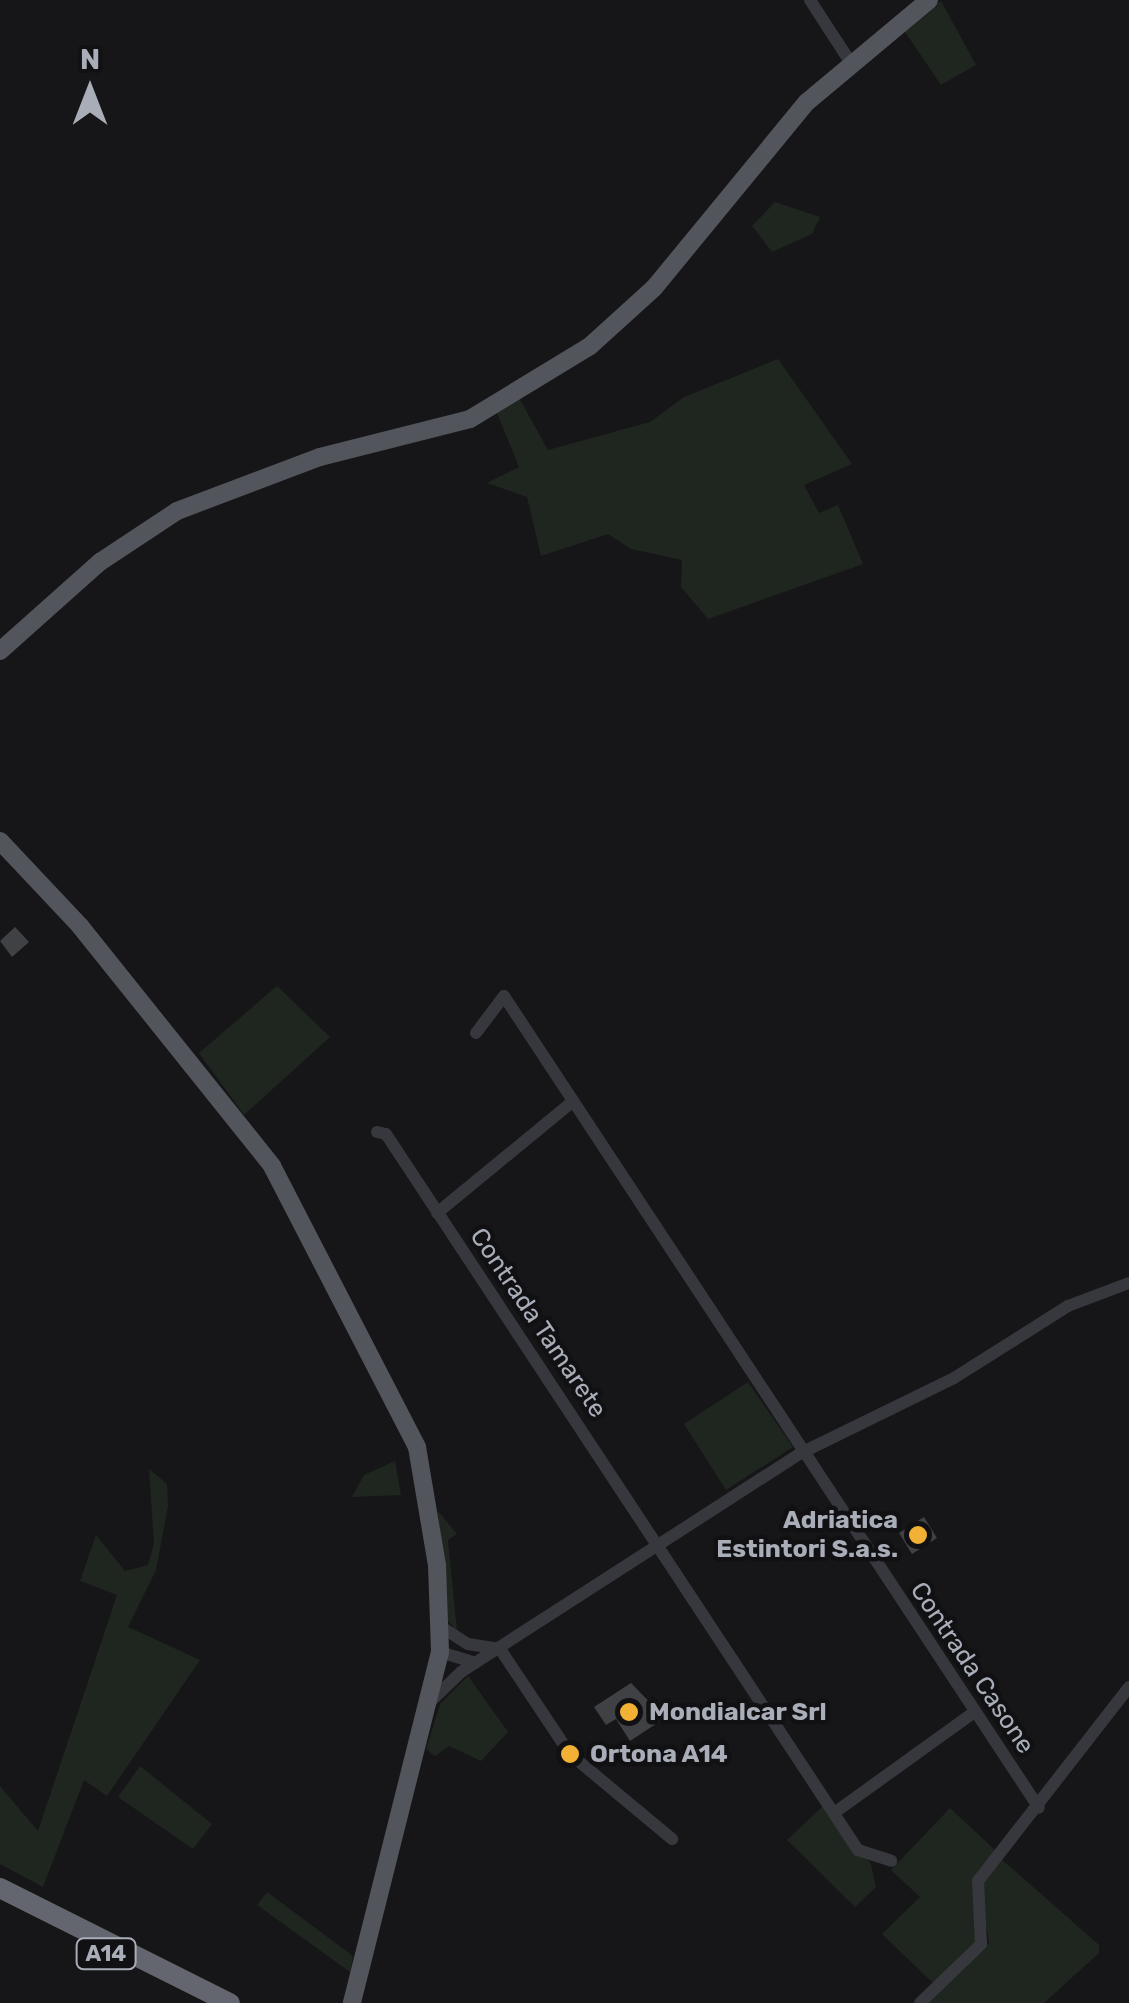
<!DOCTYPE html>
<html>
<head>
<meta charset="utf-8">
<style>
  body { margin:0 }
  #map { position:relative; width:1129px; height:2003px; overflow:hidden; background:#161618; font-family:Rubik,sans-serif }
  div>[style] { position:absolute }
  .green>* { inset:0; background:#1e261f }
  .building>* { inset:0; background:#404145 }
  .minor>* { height:12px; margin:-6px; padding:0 6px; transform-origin:6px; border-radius:6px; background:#37383d }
  .major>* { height:18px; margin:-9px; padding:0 9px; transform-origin:9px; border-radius:9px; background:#53555c }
  .highway>* { height:20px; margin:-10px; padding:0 10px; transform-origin:10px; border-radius:10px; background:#63666e }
  .dots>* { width:28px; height:28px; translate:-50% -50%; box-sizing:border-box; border:5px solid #111113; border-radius:50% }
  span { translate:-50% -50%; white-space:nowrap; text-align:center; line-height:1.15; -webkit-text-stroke:9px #111113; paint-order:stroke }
  .shield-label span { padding:2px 8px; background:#111113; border:2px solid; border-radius:8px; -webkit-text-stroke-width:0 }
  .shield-label { font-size:22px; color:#a8adb8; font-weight:700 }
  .street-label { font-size:25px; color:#a8adb8 }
  .poi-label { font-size:25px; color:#a8adb8; font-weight:700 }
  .right { translate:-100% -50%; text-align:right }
  .left { translate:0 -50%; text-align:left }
  .north { position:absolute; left:40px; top:40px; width:100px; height:100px; -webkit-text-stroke:8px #111113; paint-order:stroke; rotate:0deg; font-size:28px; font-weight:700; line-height:40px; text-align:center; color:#a8adb8 }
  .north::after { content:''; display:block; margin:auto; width:35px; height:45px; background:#a8adb8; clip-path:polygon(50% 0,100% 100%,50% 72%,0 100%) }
</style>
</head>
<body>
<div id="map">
  <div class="green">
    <div style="clip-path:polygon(941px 1px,976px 65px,941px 85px,901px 26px)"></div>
    <div style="clip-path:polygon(775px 202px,820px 217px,812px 234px,772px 252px,752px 226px)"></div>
    <div style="clip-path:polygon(778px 359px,852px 464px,804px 485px,819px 513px,838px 505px,863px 564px,708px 619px,681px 587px,682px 560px,631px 549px,608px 534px,541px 556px,527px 497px,487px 483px,519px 467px,495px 408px,518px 396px,548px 450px,650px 422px,684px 397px)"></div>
    <div style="clip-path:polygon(277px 986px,330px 1037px,244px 1115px,199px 1053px)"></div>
    <div style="clip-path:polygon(748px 1382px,793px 1447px,726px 1490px,684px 1424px)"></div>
    <div style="clip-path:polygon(395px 1461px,401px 1495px,352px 1497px,364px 1475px)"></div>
    <div style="clip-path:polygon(149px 1469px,167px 1484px,168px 1506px,156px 1570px,128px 1627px,200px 1660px,107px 1796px,84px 1780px,43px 1887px,0 1864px,0 1786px,38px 1831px,117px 1595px,80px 1581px,96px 1535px,125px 1571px,148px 1565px,154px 1543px)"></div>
    <div style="clip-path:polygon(438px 1511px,457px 1534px,448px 1540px,457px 1631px,446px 1619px)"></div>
    <div style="clip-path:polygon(468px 1676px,508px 1732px,481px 1761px,449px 1746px,435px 1756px,426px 1749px,440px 1704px)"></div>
    <div style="clip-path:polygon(140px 1766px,212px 1824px,193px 1849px,118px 1797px)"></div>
    <div style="clip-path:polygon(823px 1806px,871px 1864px,876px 1887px,855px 1907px,787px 1840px)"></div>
    <div style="clip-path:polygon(950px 1808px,997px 1852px,981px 1870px,982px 1935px,933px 1983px,882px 1934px,920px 1897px,891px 1870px)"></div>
    <div style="clip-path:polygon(999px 1857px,1099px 1945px,1099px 1953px,1044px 2003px,928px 2003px,989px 1943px,980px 1889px)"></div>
    <div style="clip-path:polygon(267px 1892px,353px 1956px,350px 1972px,257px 1905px)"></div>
  </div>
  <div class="building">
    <div style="clip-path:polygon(15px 927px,29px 942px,12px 957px,0 941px)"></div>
    <div style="clip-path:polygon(924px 1517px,937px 1538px,912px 1554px,899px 1533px)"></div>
    <div style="clip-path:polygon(631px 1683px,665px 1718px,630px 1741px,616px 1719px,606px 1725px,594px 1707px)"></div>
  </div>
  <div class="minor">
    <div style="left:810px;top:0;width:72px;rotate:57deg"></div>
    <div style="left:476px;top:1033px;width:46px;rotate:-52.9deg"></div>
    <div style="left:504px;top:996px;width:972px;rotate:56.62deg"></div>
    <div style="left:377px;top:1132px;width:9px;rotate:13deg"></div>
    <div style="left:386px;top:1134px;width:858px;rotate:56.61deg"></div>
    <div style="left:858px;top:1850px;width:35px;rotate:18deg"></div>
    <div style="left:437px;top:1213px;width:175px;rotate:-39.4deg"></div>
    <div style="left:440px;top:1626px;width:33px;rotate:33deg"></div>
    <div style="left:468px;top:1644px;width:32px;rotate:9deg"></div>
    <div style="left:500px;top:1649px;width:126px;rotate:56.3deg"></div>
    <div style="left:570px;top:1754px;width:133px;rotate:39.8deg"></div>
    <div style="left:440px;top:1652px;width:37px;rotate:17deg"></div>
    <div style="left:431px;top:1701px;width:42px;rotate:-44deg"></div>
    <div style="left:461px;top:1672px;width:407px;rotate:-32.8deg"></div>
    <div style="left:803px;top:1452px;width:168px;rotate:-26.1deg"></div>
    <div style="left:954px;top:1378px;width:135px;rotate:-32.3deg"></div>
    <div style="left:1068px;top:1306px;width:65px;rotate:-20.7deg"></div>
    <div style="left:834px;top:1813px;width:171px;rotate:-35.7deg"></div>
    <div style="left:920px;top:2003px;width:85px;rotate:-44deg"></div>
    <div style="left:981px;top:1944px;width:63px;rotate:-92.7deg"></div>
    <div style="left:978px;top:1881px;width:246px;rotate:-52.1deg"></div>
  </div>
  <div class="major">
    <div style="left:0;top:651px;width:134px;rotate:-41.7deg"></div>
    <div style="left:100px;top:562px;width:92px;rotate:-33.5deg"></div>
    <div style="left:177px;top:511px;width:153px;rotate:-20.7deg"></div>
    <div style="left:320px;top:457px;width:155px;rotate:-14.2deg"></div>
    <div style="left:470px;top:419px;width:140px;rotate:-31.3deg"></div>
    <div style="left:590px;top:346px;width:86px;rotate:-42.2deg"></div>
    <div style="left:654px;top:288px;width:241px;rotate:-50.6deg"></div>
    <div style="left:807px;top:102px;width:159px;rotate:-39.9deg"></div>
    <div style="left:0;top:841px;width:117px;rotate:46.7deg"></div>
    <div style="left:80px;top:926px;width:307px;rotate:51.3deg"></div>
    <div style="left:272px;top:1166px;width:316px;rotate:62.7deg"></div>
    <div style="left:417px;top:1447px;width:120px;rotate:80.4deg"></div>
    <div style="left:437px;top:1565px;width:87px;rotate:88deg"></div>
    <div style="left:440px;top:1652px;width:362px;rotate:104.1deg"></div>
  </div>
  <div class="highway">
    <div style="left:0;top:1888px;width:257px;rotate:26.6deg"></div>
  </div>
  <div class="dots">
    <div style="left:918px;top:1535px;background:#f2b134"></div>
    <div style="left:629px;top:1712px;background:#f2b134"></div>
    <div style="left:570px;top:1754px;background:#f2b134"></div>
  </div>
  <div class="shield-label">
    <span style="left:106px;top:1954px">A14</span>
  </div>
  <div class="street-label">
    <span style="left:538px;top:1323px;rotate:56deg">Contrada Tamarete</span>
    <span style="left:972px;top:1668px;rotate:56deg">Contrada Casone</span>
  </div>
  <div class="poi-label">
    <span class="right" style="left:898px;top:1535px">Adriatica<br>Estintori S.a.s.</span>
    <span class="left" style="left:649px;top:1712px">Mondialcar Srl</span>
    <span class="left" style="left:590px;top:1754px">Ortona A14</span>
  </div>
  <div class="north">N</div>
</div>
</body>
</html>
